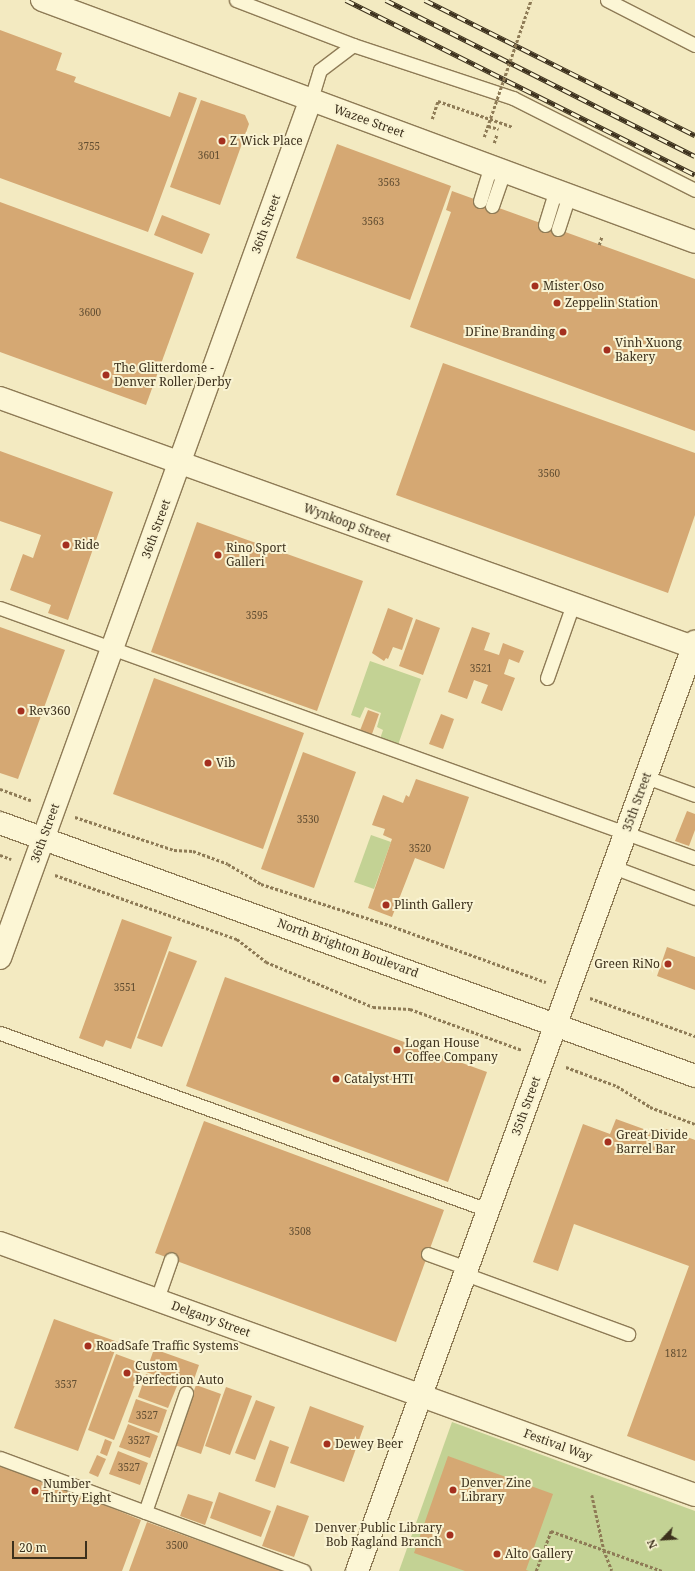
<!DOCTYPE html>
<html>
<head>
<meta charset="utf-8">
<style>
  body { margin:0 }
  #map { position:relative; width:695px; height:1571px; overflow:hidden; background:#f3eac1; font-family:"Noto Serif",serif }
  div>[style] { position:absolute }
  .green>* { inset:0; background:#c3d294 }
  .building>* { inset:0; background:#d5a873 }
  .path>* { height:2.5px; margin-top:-1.25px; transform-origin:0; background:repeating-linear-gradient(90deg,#8e7b56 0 3px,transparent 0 5px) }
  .roads { filter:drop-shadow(1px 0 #8e7b56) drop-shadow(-1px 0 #8e7b56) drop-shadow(0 1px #8e7b56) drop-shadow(0 -1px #8e7b56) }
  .service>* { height:13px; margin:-6.5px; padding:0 6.5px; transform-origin:6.5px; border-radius:6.5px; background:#fcf6d5 }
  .minor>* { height:22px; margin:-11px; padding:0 11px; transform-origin:11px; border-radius:11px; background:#fcf6d5 }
  .secondary>* { height:22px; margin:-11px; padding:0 11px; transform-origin:11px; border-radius:11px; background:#fcf6d5 }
  .rail>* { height:4.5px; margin-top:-2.25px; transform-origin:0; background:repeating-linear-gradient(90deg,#f9f3d2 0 9px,#3c301c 0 18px); box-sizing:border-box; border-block:1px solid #3c301c }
  .path-bridge>* { height:2.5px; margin-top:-1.25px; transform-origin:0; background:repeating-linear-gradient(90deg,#8e7b56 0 3px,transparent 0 5px) }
  .dots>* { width:11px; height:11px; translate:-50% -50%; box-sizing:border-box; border:2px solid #f9f3d2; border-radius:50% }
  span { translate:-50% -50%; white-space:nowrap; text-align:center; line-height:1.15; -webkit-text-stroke:4px #f9f3d2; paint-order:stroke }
  .number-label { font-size:10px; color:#624e32 }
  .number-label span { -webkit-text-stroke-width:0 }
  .street-label { font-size:12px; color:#3c301c }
  .poi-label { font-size:12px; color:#3c301c }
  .left { translate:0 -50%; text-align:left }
  .right { translate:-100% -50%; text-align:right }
  .north { position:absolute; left:643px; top:1519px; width:40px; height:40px; -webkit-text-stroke:3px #f9f3d2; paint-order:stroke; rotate:245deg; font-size:11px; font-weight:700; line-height:16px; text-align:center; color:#3c301c }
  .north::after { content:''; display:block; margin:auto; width:14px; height:18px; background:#3c301c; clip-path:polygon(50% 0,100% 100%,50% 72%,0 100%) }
  .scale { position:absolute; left:12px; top:1541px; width:75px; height:18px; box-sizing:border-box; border:2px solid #3c301c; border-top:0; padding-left:5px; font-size:12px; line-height:14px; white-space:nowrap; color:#3c301c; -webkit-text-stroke:3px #f9f3d2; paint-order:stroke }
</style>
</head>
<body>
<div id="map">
  <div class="green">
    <div style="clip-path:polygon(370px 661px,421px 679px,398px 745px,380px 739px,383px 730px,377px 727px,381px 713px,365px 707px,360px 718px,351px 715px)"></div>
    <div style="clip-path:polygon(371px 835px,391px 842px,374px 889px,354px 882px)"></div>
    <div style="clip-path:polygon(452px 1422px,695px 1511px,695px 1571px,399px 1571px)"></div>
  </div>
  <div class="building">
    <div style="clip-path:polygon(0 30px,62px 53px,56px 70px,76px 77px,74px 82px,170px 117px,179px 92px,197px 98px,148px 232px,0 178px)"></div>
    <div style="clip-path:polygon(201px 100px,245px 115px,249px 124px,220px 205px,170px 187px)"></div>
    <div style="clip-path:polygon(337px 144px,451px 186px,410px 300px,296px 258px)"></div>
    <div style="clip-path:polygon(452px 191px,695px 279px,695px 431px,410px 327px,451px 212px,446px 210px)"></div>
    <div style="clip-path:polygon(0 202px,194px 273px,146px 405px,0 352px)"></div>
    <div style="clip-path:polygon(162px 215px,210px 234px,202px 254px,154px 235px)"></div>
    <div style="clip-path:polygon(443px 363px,695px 453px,695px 515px,668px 593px,396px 495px)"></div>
    <div style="clip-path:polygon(0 451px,113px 492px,68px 620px,48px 613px,51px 605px,10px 590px,23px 554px,33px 558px,41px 535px,0 521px)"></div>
    <div style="clip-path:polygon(197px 522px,363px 581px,317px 711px,151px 652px)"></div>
    <div style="clip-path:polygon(388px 608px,413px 618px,402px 650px,393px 647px,388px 659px,386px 658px,384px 661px,372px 653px)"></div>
    <div style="clip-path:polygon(416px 619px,440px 628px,423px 675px,399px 666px)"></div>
    <div style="clip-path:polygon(0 627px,65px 650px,18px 779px,0 773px)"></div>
    <div style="clip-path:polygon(472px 627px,490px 633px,484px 650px,499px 655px,503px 643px,524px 651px,519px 663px,509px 659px,504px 674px,515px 678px,502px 711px,481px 703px,488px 685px,474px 680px,467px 699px,448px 692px)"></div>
    <div style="clip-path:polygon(154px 678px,304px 733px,263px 849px,113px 794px)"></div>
    <div style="clip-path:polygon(368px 710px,379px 714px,371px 737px,359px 733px)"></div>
    <div style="clip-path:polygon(441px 714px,454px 719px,443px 749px,429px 744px)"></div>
    <div style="clip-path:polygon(303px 752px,356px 772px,314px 888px,261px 869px)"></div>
    <div style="clip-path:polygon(416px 779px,469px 797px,444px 869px,415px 858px,392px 917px,368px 908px,392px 839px,383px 835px,385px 829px,372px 825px,383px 795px,403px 803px,406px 795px,409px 797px)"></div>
    <div style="clip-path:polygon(687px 811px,695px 814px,695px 830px,689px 846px,675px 841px)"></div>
    <div style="clip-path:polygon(122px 919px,172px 937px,131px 1049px,106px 1040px,103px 1047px,79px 1038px)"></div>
    <div style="clip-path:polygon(667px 947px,695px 957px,695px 990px,657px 976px)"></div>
    <div style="clip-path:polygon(169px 951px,197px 961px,162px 1047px,137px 1038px)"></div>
    <div style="clip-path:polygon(225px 977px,487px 1072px,448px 1182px,186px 1086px)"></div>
    <div style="clip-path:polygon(616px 1119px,663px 1136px,666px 1129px,695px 1140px,695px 1461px,627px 1436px,689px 1266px,574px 1224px,558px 1271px,533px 1262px,583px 1124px,610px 1134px)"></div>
    <div style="clip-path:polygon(204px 1121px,444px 1210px,396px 1342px,155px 1253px)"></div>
    <div style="clip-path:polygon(54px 1319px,118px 1342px,78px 1451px,14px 1428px)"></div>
    <div style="clip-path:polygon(154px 1349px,199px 1365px,191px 1388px,146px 1372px)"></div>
    <div style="clip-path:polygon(116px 1354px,143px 1364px,114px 1440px,88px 1430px)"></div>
    <div style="clip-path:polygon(146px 1374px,177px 1386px,168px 1408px,138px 1397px)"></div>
    <div style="clip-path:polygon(196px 1385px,221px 1394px,201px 1454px,175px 1445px)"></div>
    <div style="clip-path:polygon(226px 1387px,252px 1396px,230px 1455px,205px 1446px)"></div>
    <div style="clip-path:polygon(136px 1399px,167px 1410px,159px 1433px,128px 1422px)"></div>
    <div style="clip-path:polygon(256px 1400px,275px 1407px,255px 1460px,235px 1453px)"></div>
    <div style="clip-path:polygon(310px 1406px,364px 1426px,344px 1482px,290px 1463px)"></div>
    <div style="clip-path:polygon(128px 1424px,158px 1436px,150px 1458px,119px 1447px)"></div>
    <div style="clip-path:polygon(105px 1439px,112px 1442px,107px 1456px,100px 1453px)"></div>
    <div style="clip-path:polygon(270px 1440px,289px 1447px,275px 1488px,255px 1481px)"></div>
    <div style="clip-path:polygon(118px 1451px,148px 1463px,140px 1485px,109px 1474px)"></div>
    <div style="clip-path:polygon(97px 1455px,106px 1459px,98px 1477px,89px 1473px)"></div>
    <div style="clip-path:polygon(448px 1456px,553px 1494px,526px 1570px,529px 1571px,465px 1571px,414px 1553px)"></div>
    <div style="clip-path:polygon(0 1462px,141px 1520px,122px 1571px,0 1571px)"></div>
    <div style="clip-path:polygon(219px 1492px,271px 1511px,261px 1537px,210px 1518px)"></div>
    <div style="clip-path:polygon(188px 1494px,213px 1502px,205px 1525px,180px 1516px)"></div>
    <div style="clip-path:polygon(277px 1505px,309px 1516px,294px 1557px,262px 1546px)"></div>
    <div style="clip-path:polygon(147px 1522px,283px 1571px,129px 1571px)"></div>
  </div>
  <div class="path">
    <div style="left:432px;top:119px;width:19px;rotate:-72deg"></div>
    <div style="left:438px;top:101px;width:79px;rotate:19.1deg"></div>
    <div style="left:488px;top:126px;width:11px;rotate:15deg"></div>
    <div style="left:494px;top:143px;width:9px;rotate:-72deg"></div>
    <div style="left:599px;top:245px;width:9px;rotate:-72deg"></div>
    <div style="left:0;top:789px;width:33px;rotate:20deg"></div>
    <div style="left:75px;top:817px;width:104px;rotate:18.4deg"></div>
    <div style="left:174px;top:850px;width:19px;rotate:3deg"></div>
    <div style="left:193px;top:851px;width:37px;rotate:20deg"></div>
    <div style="left:228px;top:864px;width:39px;rotate:31deg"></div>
    <div style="left:261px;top:884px;width:134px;rotate:17.8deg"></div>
    <div style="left:389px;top:925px;width:167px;rotate:20deg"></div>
    <div style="left:0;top:855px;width:12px;rotate:20deg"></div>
    <div style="left:55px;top:875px;width:193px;rotate:19.4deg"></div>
    <div style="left:237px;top:939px;width:37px;rotate:38deg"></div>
    <div style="left:266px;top:962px;width:116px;rotate:22.8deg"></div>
    <div style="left:373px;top:1007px;width:37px;rotate:3deg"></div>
    <div style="left:410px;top:1009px;width:119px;rotate:20.1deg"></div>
    <div style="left:590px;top:998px;width:112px;rotate:19.9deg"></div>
    <div style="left:566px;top:1067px;width:54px;rotate:20.4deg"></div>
    <div style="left:617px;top:1086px;width:39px;rotate:32deg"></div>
    <div style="left:650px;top:1107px;width:48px;rotate:20.7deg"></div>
    <div style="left:592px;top:1495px;width:56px;rotate:77.7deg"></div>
    <div style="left:604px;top:1550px;width:22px;rotate:69deg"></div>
    <div style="left:536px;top:1571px;width:43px;rotate:-69.4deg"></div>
    <div style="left:551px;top:1531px;width:118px;rotate:19.8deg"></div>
  </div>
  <div class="roads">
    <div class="service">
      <div style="left:236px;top:0;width:125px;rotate:21deg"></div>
      <div style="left:353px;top:45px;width:169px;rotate:18.3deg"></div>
      <div style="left:513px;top:98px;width:204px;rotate:26.8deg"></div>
      <div style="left:607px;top:0;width:99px;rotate:27.1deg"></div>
      <div style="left:311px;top:99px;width:30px;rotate:-73deg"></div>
      <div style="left:320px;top:70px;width:41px;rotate:-37.1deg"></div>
      <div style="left:480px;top:201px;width:37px;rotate:-73deg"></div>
      <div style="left:492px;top:206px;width:37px;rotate:-71deg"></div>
      <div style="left:545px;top:225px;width:37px;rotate:-73deg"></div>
      <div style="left:558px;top:229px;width:36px;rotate:-72deg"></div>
      <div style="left:0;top:608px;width:739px;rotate:19.78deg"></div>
      <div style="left:547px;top:678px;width:78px;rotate:-70.6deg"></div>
      <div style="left:646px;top:777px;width:52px;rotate:20.2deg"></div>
      <div style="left:613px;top:867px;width:88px;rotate:20.7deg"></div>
      <div style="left:0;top:1033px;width:519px;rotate:19.94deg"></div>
      <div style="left:428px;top:1254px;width:41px;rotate:19.7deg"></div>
      <div style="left:465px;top:1274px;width:174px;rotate:20.2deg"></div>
      <div style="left:157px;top:1299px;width:42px;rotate:-70.7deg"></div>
      <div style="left:0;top:1458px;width:324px;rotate:20.4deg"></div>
      <div style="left:145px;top:1512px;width:126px;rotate:-71deg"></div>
    </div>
    <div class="minor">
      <div style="left:42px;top:0;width:696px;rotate:20.33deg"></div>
      <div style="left:0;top:398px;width:736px;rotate:19.76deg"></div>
      <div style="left:0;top:958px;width:914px;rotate:-70.1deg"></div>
      <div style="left:0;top:1243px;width:739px;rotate:19.93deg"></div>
      <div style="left:357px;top:1571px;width:989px;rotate:-70.01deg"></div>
    </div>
    <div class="secondary">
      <div style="left:0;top:823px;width:740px;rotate:20deg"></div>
    </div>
  </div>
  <div class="rail">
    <div style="left:346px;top:0;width:390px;rotate:26.6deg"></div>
    <div style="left:386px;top:0;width:346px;rotate:26.8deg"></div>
    <div style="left:425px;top:0;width:302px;rotate:26.6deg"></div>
  </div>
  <div class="path-bridge">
    <div style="left:484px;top:137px;width:145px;rotate:-71.1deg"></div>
  </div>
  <div class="dots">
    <div style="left:222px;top:141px;background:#a4301f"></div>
    <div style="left:535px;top:286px;background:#a4301f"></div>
    <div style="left:557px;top:303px;background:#a4301f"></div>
    <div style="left:563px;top:332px;background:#a4301f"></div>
    <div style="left:607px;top:350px;background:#a4301f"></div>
    <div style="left:106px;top:375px;background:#a4301f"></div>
    <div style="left:66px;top:545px;background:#a4301f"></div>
    <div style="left:218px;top:555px;background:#a4301f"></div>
    <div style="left:21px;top:711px;background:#a4301f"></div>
    <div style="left:208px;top:763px;background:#a4301f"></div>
    <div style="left:386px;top:905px;background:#a4301f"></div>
    <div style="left:668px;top:964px;background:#a4301f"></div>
    <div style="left:397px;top:1050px;background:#a4301f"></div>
    <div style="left:336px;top:1079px;background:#a4301f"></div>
    <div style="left:608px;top:1142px;background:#a4301f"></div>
    <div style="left:88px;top:1346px;background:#a4301f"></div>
    <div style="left:127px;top:1373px;background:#a4301f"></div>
    <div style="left:327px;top:1444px;background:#a4301f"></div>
    <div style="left:453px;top:1490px;background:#a4301f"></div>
    <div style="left:35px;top:1491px;background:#a4301f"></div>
    <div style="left:450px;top:1535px;background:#a4301f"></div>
    <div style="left:497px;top:1554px;background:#a4301f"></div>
  </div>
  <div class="number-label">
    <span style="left:89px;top:147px">3755</span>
    <span style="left:209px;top:156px">3601</span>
    <span style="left:389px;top:183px">3563</span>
    <span style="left:373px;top:222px">3563</span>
    <span style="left:90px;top:313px">3600</span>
    <span style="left:549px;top:474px">3560</span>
    <span style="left:257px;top:616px">3595</span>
    <span style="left:481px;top:669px">3521</span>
    <span style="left:308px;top:820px">3530</span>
    <span style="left:420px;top:849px">3520</span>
    <span style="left:125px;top:988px">3551</span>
    <span style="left:300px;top:1232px">3508</span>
    <span style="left:676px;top:1354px">1812</span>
    <span style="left:66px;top:1385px">3537</span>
    <span style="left:147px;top:1416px">3527</span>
    <span style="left:139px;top:1441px">3527</span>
    <span style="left:129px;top:1468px">3527</span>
    <span style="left:177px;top:1546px">3500</span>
  </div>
  <div class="street-label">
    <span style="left:369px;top:121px;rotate:20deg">Wazee Street</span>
    <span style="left:266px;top:224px;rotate:-70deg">36th Street</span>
    <span style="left:347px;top:523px;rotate:20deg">Wynkoop Street</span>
    <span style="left:156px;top:529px;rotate:-70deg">36th Street</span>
    <span style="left:637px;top:802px;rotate:-70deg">35th Street</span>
    <span style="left:45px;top:833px;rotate:-70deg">36th Street</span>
    <span style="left:348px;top:948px;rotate:20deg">North Brighton Boulevard</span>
    <span style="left:526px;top:1106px;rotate:-70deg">35th Street</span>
    <span style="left:211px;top:1319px;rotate:20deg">Delgany Street</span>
    <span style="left:558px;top:1445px;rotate:20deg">Festival Way</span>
  </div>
  <div class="poi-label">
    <span class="left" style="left:230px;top:141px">Z Wick Place</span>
    <span class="left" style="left:543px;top:286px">Mister Oso</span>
    <span class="left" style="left:565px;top:303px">Zeppelin Station</span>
    <span class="right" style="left:555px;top:332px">DFine Branding</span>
    <span class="left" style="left:615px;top:350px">Vinh Xuong<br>Bakery</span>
    <span class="left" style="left:114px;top:375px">The Glitterdome -<br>Denver Roller Derby</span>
    <span class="left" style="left:74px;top:545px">Ride</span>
    <span class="left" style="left:226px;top:555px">Rino Sport<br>Galleri</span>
    <span class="left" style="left:29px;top:711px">Rev360</span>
    <span class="left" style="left:216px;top:763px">Vib</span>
    <span class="left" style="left:394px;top:905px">Plinth Gallery</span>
    <span class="right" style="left:660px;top:964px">Green RiNo</span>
    <span class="left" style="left:405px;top:1050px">Logan House<br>Coffee Company</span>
    <span class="left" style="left:344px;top:1079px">Catalyst HTI</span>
    <span class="left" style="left:616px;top:1142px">Great Divide<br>Barrel Bar</span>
    <span class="left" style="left:96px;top:1346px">RoadSafe Traffic Systems</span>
    <span class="left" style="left:135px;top:1373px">Custom<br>Perfection Auto</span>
    <span class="left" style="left:335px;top:1444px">Dewey Beer</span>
    <span class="left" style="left:461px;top:1490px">Denver Zine<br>Library</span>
    <span class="left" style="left:43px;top:1491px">Number<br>Thirty Eight</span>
    <span class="right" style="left:442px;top:1535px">Denver Public Library<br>Bob Ragland Branch</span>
    <span class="left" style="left:505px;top:1554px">Alto Gallery</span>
  </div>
  <div class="north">N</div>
  <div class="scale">20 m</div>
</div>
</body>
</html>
